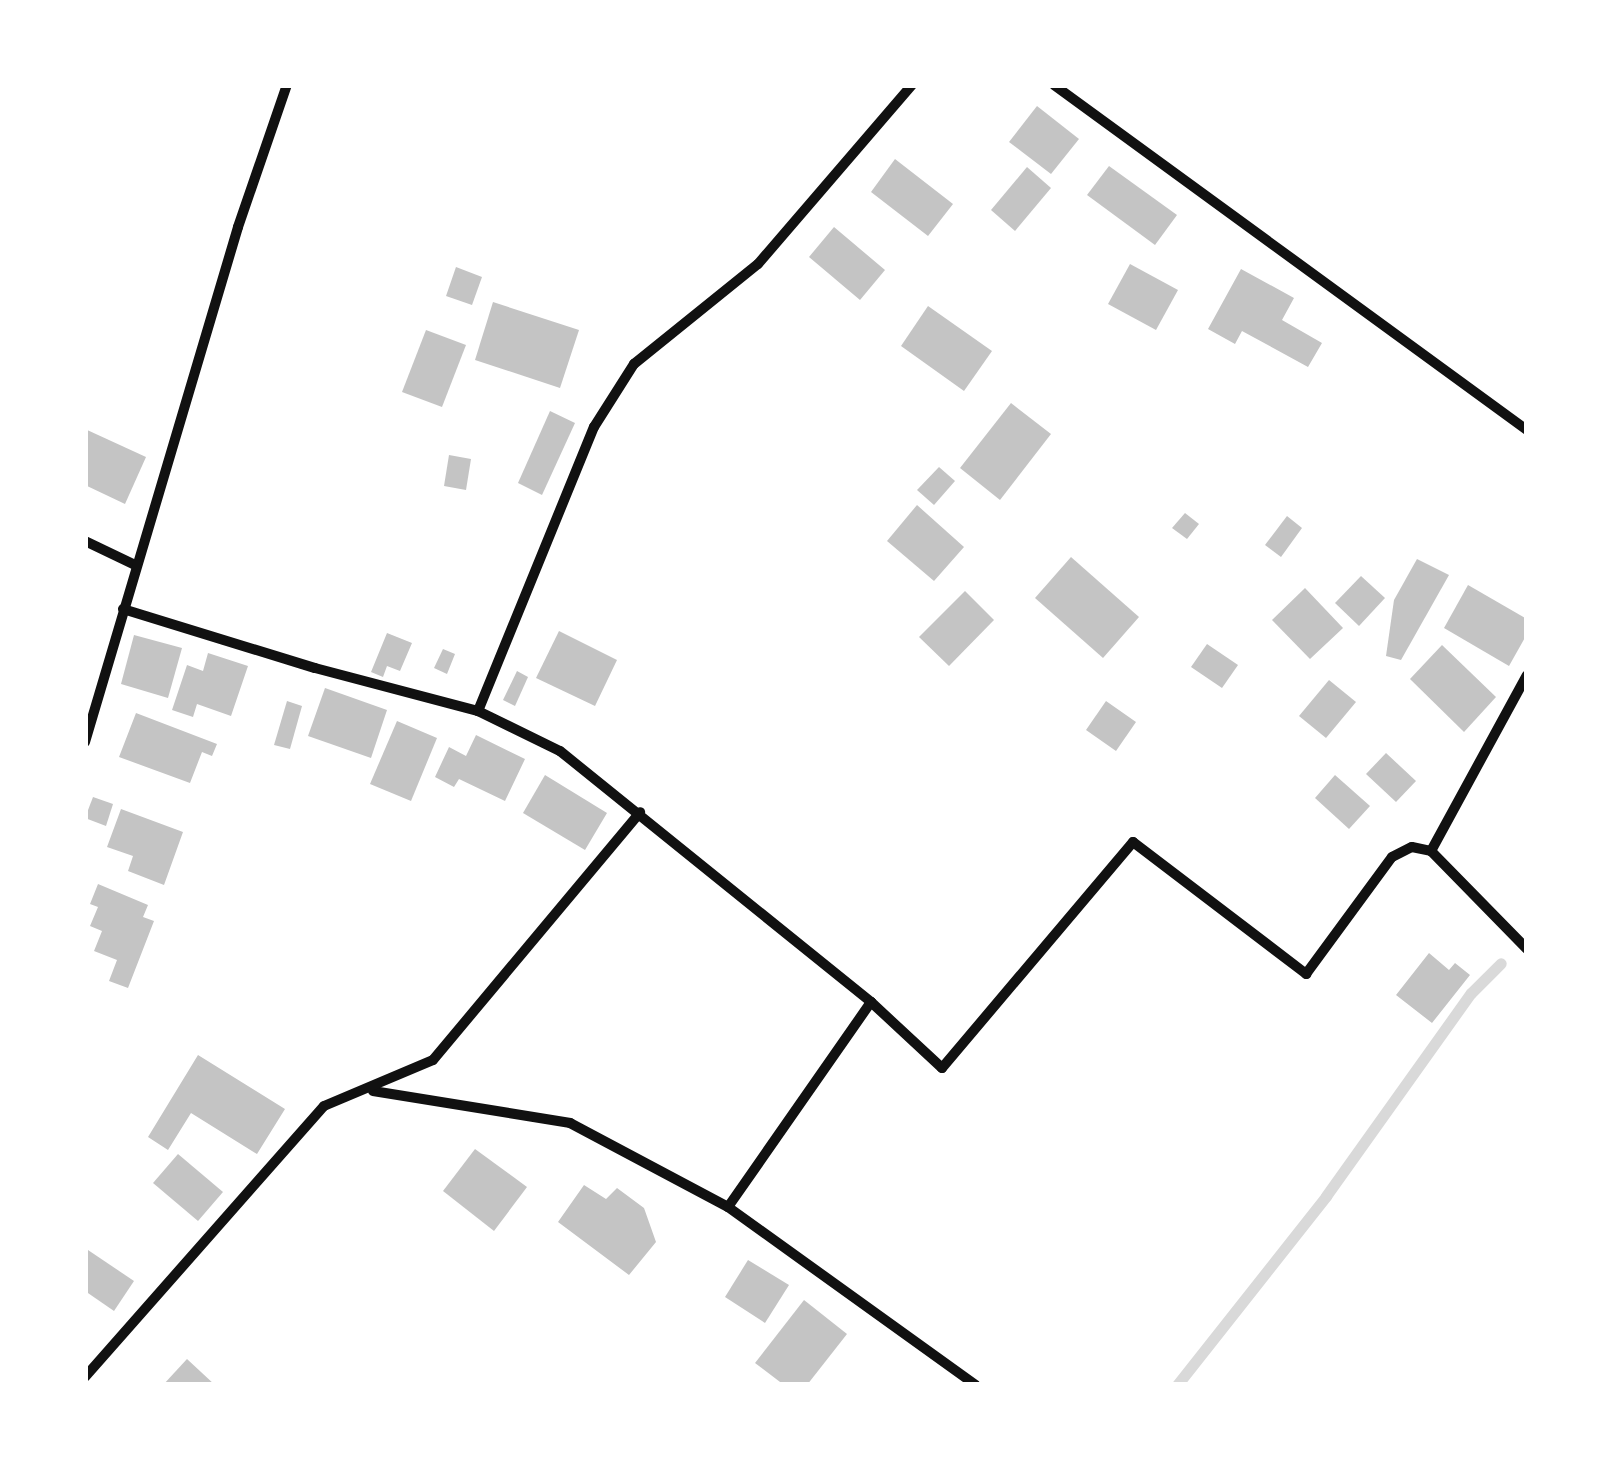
<!DOCTYPE html>
<html>
<head>
<meta charset="utf-8">
<style>
  body { margin:0 }
  #map { position:relative; width:1612px; height:1470px; overflow:hidden; background:#fff; font-family:"Playfair Display",serif }
  div>[style] { position:absolute }
  .stream>* { height:11px; margin:-5.5px; padding:0 5.5px; transform-origin:5.5px; border-radius:5.5px; background:#d9d9d9 }
  .building>* { inset:0; background:#c4c4c4 }
  .minor>* { height:10px; margin:-5px; padding:0 5px; transform-origin:5px; border-radius:5px; background:#111 }
  span { translate:-50% -50%; white-space:nowrap; text-align:center; line-height:1.15; -webkit-text-stroke:10px #fff; paint-order:stroke }
  .frame { position:absolute; inset:0; border:88px solid #fff; pointer-events:none }
</style>
</head>
<body>
<div id="map">
  <div class="stream">
    <div style="left:1177px;top:1385px;width:241px;rotate:-51.7deg"></div>
    <div style="left:1326px;top:1196px;width:249px;rotate:-54.5deg"></div>
    <div style="left:1471px;top:993px;width:42px;rotate:-45deg"></div>
  </div>
  <div class="building">
    <div style="clip-path:polygon(1037px 106px,1079px 139px,1051px 174px,1009px 142px)"></div>
    <div style="clip-path:polygon(895px 159px,953px 204px,928px 236px,871px 192px)"></div>
    <div style="clip-path:polygon(1109px 166px,1177px 215px,1155px 245px,1087px 195px)"></div>
    <div style="clip-path:polygon(1027px 167px,1051px 188px,1015px 231px,991px 210px)"></div>
    <div style="clip-path:polygon(834px 227px,885px 270px,860px 300px,809px 257px)"></div>
    <div style="clip-path:polygon(1130px 264px,1178px 290px,1156px 330px,1108px 304px)"></div>
    <div style="clip-path:polygon(456px 267px,482px 277px,472px 305px,446px 296px)"></div>
    <div style="clip-path:polygon(1241px 269px,1294px 298px,1282px 320px,1322px 343px,1308px 367px,1242px 331px,1235px 344px,1208px 329px)"></div>
    <div style="clip-path:polygon(493px 302px,579px 330px,560px 388px,475px 360px)"></div>
    <div style="clip-path:polygon(928px 306px,992px 351px,964px 391px,901px 346px)"></div>
    <div style="clip-path:polygon(426px 330px,466px 345px,442px 407px,402px 392px)"></div>
    <div style="clip-path:polygon(1011px 403px,1051px 434px,1000px 500px,960px 468px)"></div>
    <div style="clip-path:polygon(550px 411px,575px 423px,542px 495px,518px 483px)"></div>
    <div style="clip-path:polygon(85px 429px,146px 457px,125px 504px,85px 485px)"></div>
    <div style="clip-path:polygon(449px 455px,471px 459px,466px 490px,444px 486px)"></div>
    <div style="clip-path:polygon(939px 467px,955px 481px,934px 505px,917px 490px)"></div>
    <div style="clip-path:polygon(917px 505px,964px 547px,934px 581px,887px 541px)"></div>
    <div style="clip-path:polygon(1185px 513px,1199px 524px,1187px 539px,1172px 528px)"></div>
    <div style="clip-path:polygon(1287px 516px,1302px 528px,1281px 557px,1265px 545px)"></div>
    <div style="clip-path:polygon(1071px 557px,1139px 617px,1103px 658px,1035px 598px)"></div>
    <div style="clip-path:polygon(1417px 559px,1449px 575px,1401px 660px,1386px 656px,1394px 600px)"></div>
    <div style="clip-path:polygon(1361px 576px,1385px 598px,1359px 626px,1335px 603px)"></div>
    <div style="clip-path:polygon(1468px 585px,1527px 619px,1527px 634px,1509px 666px,1444px 628px)"></div>
    <div style="clip-path:polygon(1305px 588px,1343px 628px,1310px 659px,1272px 620px)"></div>
    <div style="clip-path:polygon(965px 591px,994px 620px,949px 666px,919px 637px)"></div>
    <div style="clip-path:polygon(559px 631px,617px 660px,595px 706px,536px 678px)"></div>
    <div style="clip-path:polygon(387px 633px,412px 643px,400px 671px,387px 666px,383px 677px,371px 672px)"></div>
    <div style="clip-path:polygon(134px 635px,182px 648px,168px 698px,121px 684px)"></div>
    <div style="clip-path:polygon(1207px 644px,1238px 665px,1222px 688px,1191px 667px)"></div>
    <div style="clip-path:polygon(1442px 645px,1496px 697px,1464px 732px,1410px 679px)"></div>
    <div style="clip-path:polygon(443px 649px,455px 654px,447px 674px,434px 668px)"></div>
    <div style="clip-path:polygon(208px 653px,248px 666px,231px 716px,197px 704px,193px 717px,172px 710px,187px 665px,203px 671px)"></div>
    <div style="clip-path:polygon(517px 671px,528px 677px,515px 706px,503px 700px)"></div>
    <div style="clip-path:polygon(1329px 680px,1356px 702px,1326px 738px,1299px 716px)"></div>
    <div style="clip-path:polygon(325px 688px,387px 710px,371px 758px,308px 736px)"></div>
    <div style="clip-path:polygon(287px 701px,302px 706px,290px 749px,274px 745px)"></div>
    <div style="clip-path:polygon(1106px 701px,1136px 722px,1116px 751px,1086px 730px)"></div>
    <div style="clip-path:polygon(136px 713px,217px 744px,212px 756px,202px 752px,190px 783px,119px 757px)"></div>
    <div style="clip-path:polygon(397px 721px,437px 738px,411px 801px,370px 784px)"></div>
    <div style="clip-path:polygon(476px 735px,525px 759px,505px 801px,459px 779px,454px 787px,435px 777px,449px 747px,466px 756px)"></div>
    <div style="clip-path:polygon(1386px 753px,1416px 781px,1396px 802px,1366px 774px)"></div>
    <div style="clip-path:polygon(545px 775px,607px 813px,585px 850px,523px 813px)"></div>
    <div style="clip-path:polygon(1335px 775px,1370px 806px,1349px 829px,1315px 798px)"></div>
    <div style="clip-path:polygon(93px 797px,113px 804px,106px 826px,85px 818px)"></div>
    <div style="clip-path:polygon(121px 809px,183px 832px,164px 885px,128px 871px,133px 856px,107px 847px)"></div>
    <div style="clip-path:polygon(98px 884px,148px 905px,143px 917px,154px 921px,128px 988px,109px 981px,117px 960px,94px 951px,102px 931px,90px 926px,98px 907px,90px 904px)"></div>
    <div style="clip-path:polygon(1429px 953px,1449px 970px,1455px 963px,1470px 975px,1432px 1023px,1396px 995px)"></div>
    <div style="clip-path:polygon(198px 1055px,285px 1109px,257px 1154px,191px 1113px,168px 1150px,148px 1137px)"></div>
    <div style="clip-path:polygon(475px 1149px,527px 1187px,494px 1231px,443px 1191px)"></div>
    <div style="clip-path:polygon(178px 1154px,223px 1192px,198px 1221px,153px 1183px)"></div>
    <div style="clip-path:polygon(584px 1185px,606px 1199px,617px 1188px,644px 1208px,656px 1242px,629px 1275px,558px 1222px)"></div>
    <div style="clip-path:polygon(85px 1248px,134px 1281px,114px 1311px,85px 1291px)"></div>
    <div style="clip-path:polygon(748px 1260px,789px 1285px,765px 1323px,725px 1297px)"></div>
    <div style="clip-path:polygon(804px 1300px,847px 1334px,807px 1385px,784px 1385px,755px 1363px)"></div>
    <div style="clip-path:polygon(187px 1359px,215px 1385px,163px 1385px)"></div>
  </div>
  <div class="minor">
    <div style="left:1054px;top:85px;width:585px;rotate:36.11deg"></div>
    <div style="left:85px;top:541px;width:55px;rotate:25.6deg"></div>
    <div style="left:123px;top:609px;width:201px;rotate:17.1deg"></div>
    <div style="left:315px;top:668px;width:169px;rotate:14.8deg"></div>
    <div style="left:478px;top:711px;width:91px;rotate:26deg"></div>
    <div style="left:560px;top:751px;width:400px;rotate:38.9deg"></div>
    <div style="left:871px;top:1002px;width:97px;rotate:42.9deg"></div>
    <div style="left:942px;top:1068px;width:296px;rotate:-49.8deg"></div>
    <div style="left:1133px;top:842px;width:218px;rotate:37.3deg"></div>
    <div style="left:1306px;top:974px;width:145px;rotate:-53.7deg"></div>
    <div style="left:1392px;top:857px;width:22px;rotate:-27deg"></div>
    <div style="left:1412px;top:847px;width:19px;rotate:12deg"></div>
    <div style="left:1431px;top:851px;width:137px;rotate:45.6deg"></div>
    <div style="left:478px;top:711px;width:307px;rotate:-67.8deg"></div>
    <div style="left:594px;top:427px;width:75px;rotate:-57.6deg"></div>
    <div style="left:634px;top:364px;width:159px;rotate:-38.9deg"></div>
    <div style="left:758px;top:264px;width:236px;rotate:-49.3deg"></div>
    <div style="left:85px;top:742px;width:537px;rotate:-73.45deg"></div>
    <div style="left:238px;top:227px;width:150px;rotate:-71deg"></div>
    <div style="left:1431px;top:851px;width:200px;rotate:-61.4deg"></div>
    <div style="left:373px;top:1091px;width:200px;rotate:9.2deg"></div>
    <div style="left:570px;top:1123px;width:179px;rotate:28deg"></div>
    <div style="left:728px;top:1207px;width:305px;rotate:35.7deg"></div>
    <div style="left:728px;top:1207px;width:250px;rotate:-55.1deg"></div>
    <div style="left:85px;top:1377px;width:361px;rotate:-48.6deg"></div>
    <div style="left:324px;top:1106px;width:118px;rotate:-22.9deg"></div>
    <div style="left:433px;top:1060px;width:323px;rotate:-50.1deg"></div>
  </div>
  <div class="frame"></div>
</div>
</body>
</html>
